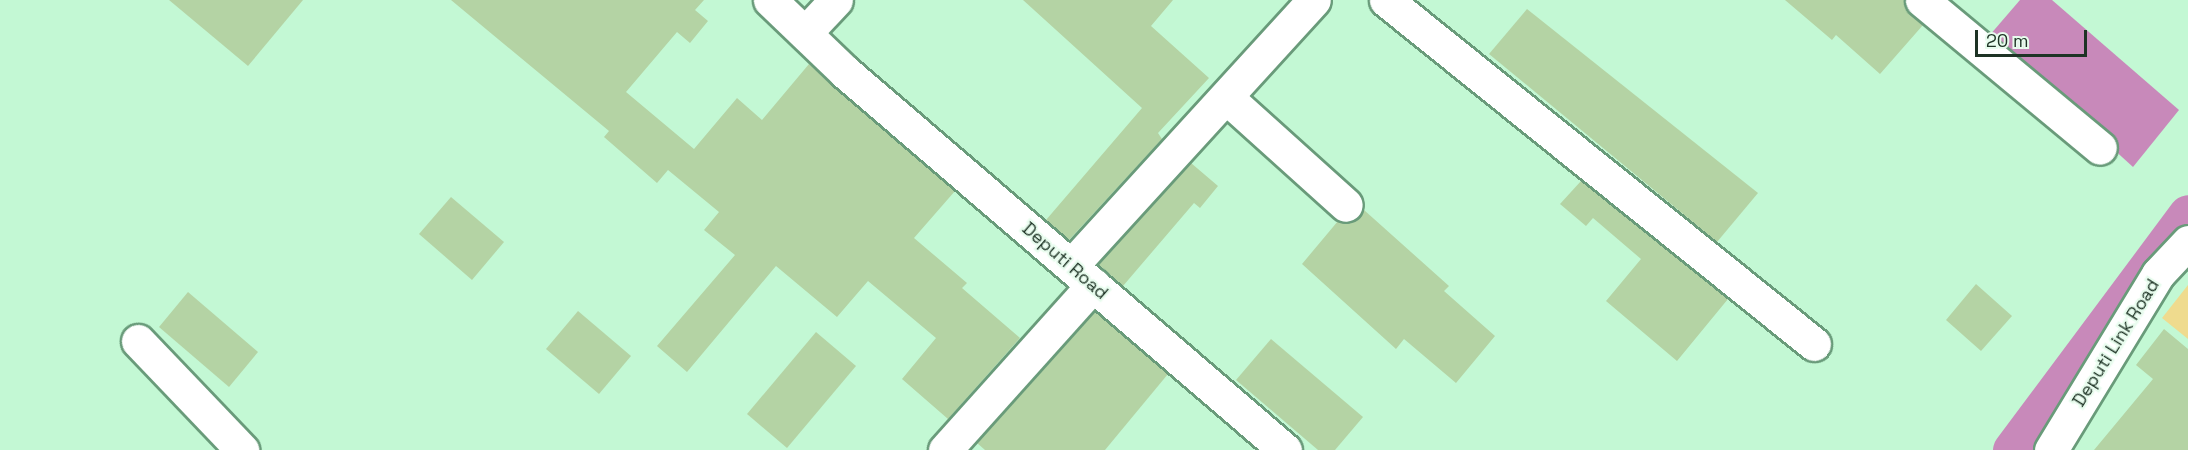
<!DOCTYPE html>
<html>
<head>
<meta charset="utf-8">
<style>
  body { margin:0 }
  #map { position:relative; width:2188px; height:450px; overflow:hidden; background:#c3f8d4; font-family:"Space Grotesk",sans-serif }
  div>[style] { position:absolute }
  .green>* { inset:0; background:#efdb8e }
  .water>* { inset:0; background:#c889ba }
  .canal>* { height:39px; margin:-19.5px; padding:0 19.5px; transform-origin:19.5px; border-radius:19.5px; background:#c889ba }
  .building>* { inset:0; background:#b4d3a4 }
  .roads { filter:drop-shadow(2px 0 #699b7a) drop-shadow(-2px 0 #699b7a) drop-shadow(0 2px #699b7a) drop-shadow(0 -2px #699b7a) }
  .minor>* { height:33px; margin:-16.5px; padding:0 16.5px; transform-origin:16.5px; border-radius:16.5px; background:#fff }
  span { translate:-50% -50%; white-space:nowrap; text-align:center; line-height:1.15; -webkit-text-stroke:4.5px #e8fcee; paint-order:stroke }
  .street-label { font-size:18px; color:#1e3325 }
  .scale { position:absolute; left:1975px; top:30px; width:112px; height:27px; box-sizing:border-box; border:3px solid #1e3325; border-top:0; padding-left:8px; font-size:18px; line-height:21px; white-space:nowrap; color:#1e3325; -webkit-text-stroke:4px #e8fcee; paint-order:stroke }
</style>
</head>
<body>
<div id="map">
  <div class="green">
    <div style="clip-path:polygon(2188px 285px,2188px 339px,2162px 318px)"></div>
  </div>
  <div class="water">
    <div style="clip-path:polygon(2020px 0,2052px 0,2179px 110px,2133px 167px,1989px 36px)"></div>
  </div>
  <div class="canal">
    <div style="left:2012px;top:450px;width:294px;rotate:-53.3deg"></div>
  </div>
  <div class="building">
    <div style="clip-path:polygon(169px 0,303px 0,248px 66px)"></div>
    <div style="clip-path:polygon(451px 0,704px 0,695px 10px,708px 21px,690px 43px,677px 32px,626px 92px,694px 149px,737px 98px,762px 120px,809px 64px,955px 191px,914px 238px,967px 283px,962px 288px,1020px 338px,948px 419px,902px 379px,936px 338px,868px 281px,837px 317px,776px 266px,687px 372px,657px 346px,735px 255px,704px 230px,719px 212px,668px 170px,657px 183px,604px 137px,609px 131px)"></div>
    <div style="clip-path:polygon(1023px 0,1173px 0,1151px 26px,1209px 78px,1158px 133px,1162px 139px,1069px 240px,1046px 220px,1142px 108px)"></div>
    <div style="clip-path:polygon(1785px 0,1904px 0,1910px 14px,1923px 25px,1880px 74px,1836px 35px,1832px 40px)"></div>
    <div style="clip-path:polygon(1527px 9px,1758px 193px,1717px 242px,1489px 54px)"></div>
    <div style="clip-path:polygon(1191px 163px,1218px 186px,1200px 208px,1194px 203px,1123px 286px,1098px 264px)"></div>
    <div style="clip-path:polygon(1581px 181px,1728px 299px,1677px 361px,1606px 301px,1641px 259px,1593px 218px,1586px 226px,1560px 204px)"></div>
    <div style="clip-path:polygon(451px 197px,504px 242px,472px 280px,419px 234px)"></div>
    <div style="clip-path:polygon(1364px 210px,1449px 286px,1444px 291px,1495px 336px,1456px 383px,1404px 339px,1396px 349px,1302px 264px,1338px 221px,1352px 223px)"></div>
    <div style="clip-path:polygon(1976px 284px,2012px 316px,1981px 351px,1946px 320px)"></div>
    <div style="clip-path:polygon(188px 292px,258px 352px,229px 387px,159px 327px)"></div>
    <div style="clip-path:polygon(578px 311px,631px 356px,599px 394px,546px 349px)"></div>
    <div style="clip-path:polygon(1095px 311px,1168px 374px,1105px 450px,985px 450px,977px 443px)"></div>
    <div style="clip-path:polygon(2164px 329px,2188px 349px,2188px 450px,2094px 450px,2153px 379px,2136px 365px)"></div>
    <div style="clip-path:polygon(816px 332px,856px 366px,787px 448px,747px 414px)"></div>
    <div style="clip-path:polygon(1271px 339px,1363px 417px,1335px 450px,1318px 450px,1236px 380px)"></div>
  </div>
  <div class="roads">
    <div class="minor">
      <div style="left:770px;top:0;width:104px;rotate:43.8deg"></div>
      <div style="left:845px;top:72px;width:580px;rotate:40.67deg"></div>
      <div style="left:1386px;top:0;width:549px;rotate:38.79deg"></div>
      <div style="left:1922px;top:0;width:231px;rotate:39.7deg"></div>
      <div style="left:805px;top:33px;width:45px;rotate:-46.8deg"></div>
      <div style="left:1226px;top:97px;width:161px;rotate:42deg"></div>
      <div style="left:1071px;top:266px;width:360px;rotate:-47.6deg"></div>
      <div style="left:138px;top:341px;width:151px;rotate:46.3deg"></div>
      <div style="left:945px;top:450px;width:222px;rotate:-48.1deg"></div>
      <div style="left:2051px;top:450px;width:206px;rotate:-58.7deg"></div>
      <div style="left:2158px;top:274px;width:44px;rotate:-46.8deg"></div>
    </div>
  </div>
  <div class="street-label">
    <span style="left:1065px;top:261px;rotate:41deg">Deputi Road</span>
    <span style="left:2116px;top:343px;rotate:-58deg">Deputi Link Road</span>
  </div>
  <div class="scale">20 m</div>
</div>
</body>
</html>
